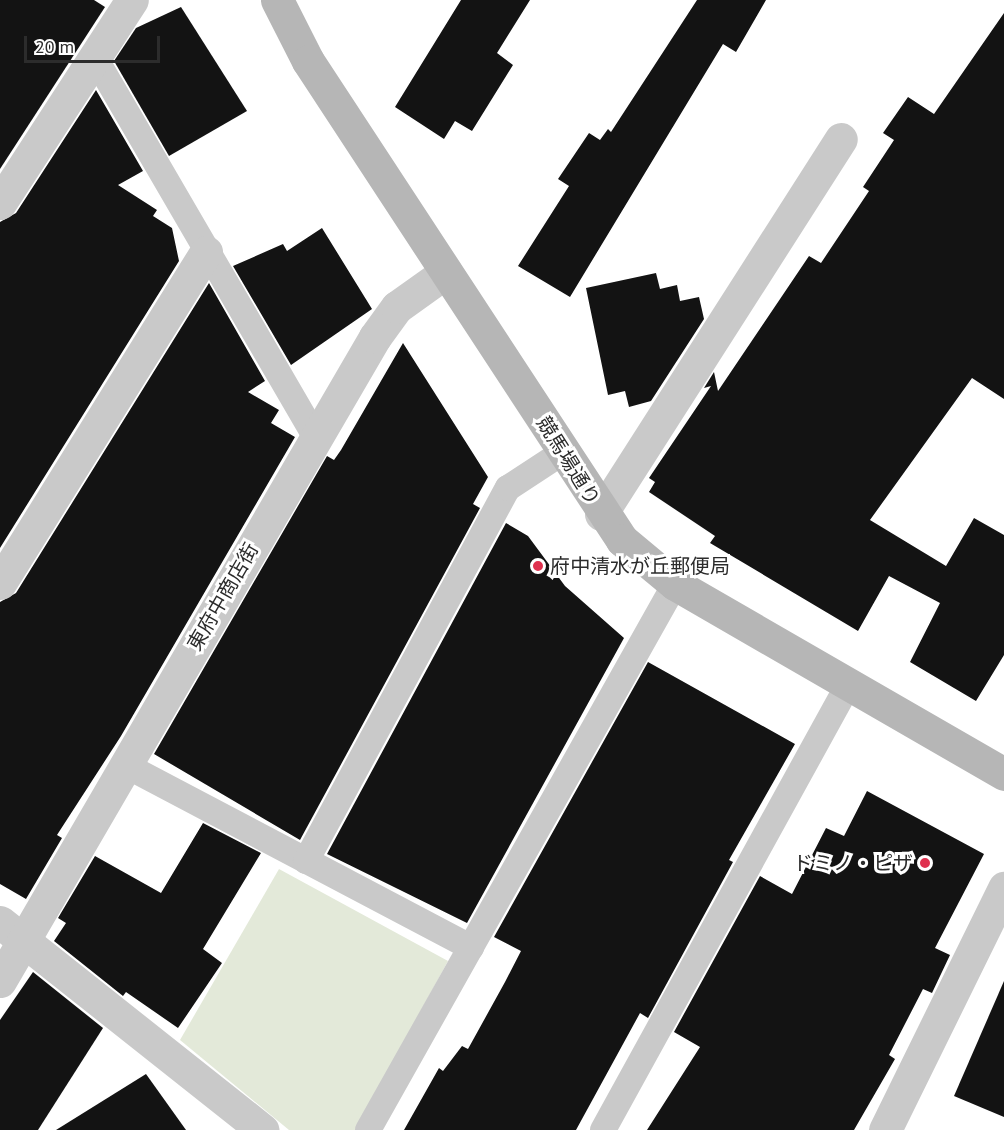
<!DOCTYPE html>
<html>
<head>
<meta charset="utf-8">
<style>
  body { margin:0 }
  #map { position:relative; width:1004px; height:1130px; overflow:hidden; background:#fff; font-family:"PT Sans","Noto Sans JP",sans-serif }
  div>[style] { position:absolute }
  .green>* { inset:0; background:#e3e9d9 }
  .building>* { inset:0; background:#131313 }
  .lane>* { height:26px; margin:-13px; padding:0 13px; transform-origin:13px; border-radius:13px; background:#c9c9c9 }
  .street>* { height:33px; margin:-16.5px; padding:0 16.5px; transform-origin:16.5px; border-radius:16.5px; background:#c9c9c9 }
  .secondary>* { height:33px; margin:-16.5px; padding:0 16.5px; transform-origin:16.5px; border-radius:16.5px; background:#b6b6b6 }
  .dots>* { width:16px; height:16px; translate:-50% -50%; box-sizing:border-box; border:3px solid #fff; border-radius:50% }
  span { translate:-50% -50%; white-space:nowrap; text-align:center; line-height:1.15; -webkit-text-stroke:6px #fff; paint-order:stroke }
  .street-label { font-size:20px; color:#2c2c2c }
  .poi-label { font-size:20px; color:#2c2c2c }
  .left { translate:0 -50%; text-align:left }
  .right { translate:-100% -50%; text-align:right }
  .scale { position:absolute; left:24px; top:36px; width:136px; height:27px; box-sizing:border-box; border:3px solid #2c2c2c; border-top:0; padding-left:8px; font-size:18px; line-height:21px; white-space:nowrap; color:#2c2c2c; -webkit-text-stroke:4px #fff; paint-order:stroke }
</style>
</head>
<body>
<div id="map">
  <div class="green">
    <div style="clip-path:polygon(279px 869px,448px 961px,356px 1130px,289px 1130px,180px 1040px)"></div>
  </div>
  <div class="building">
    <div style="clip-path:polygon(0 0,94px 0,105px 7px,0 169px)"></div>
    <div style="clip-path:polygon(461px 0,530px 0,497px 53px,513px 65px,472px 131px,455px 121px,444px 139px,395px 107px)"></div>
    <div style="clip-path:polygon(697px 0,766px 0,736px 52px,723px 44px,570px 297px,518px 266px,569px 186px,558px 179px,589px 133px,600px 140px,608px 129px,611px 132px)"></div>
    <div style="clip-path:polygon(181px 7px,247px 111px,169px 156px,114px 61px,136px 28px)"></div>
    <div style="clip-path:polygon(1004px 13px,1004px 399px,972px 378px,870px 520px,946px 566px,974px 518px,1004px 535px,1004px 655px,976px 701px,910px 662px,940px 603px,889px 576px,858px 631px,710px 543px,715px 536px,649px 492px,655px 482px,649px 478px,711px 386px,704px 388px,714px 372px,718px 391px,809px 256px,821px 263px,869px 191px,863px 187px,894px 140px,883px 133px,908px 97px,934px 114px)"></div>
    <div style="clip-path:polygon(96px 90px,143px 171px,118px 185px,157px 210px,153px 216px,172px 228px,179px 261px,0 548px,0 222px,16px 213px)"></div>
    <div style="clip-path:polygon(322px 228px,372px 309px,291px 365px,233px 266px,283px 244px,287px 251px)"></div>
    <div style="clip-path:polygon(656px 273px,660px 289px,677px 285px,680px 301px,699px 297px,704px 319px,651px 401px,629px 407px,625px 391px,608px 395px,586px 288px)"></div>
    <div style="clip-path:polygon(209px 283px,265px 381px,248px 392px,279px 410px,271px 423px,295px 437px,121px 736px,57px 835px,62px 838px,26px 899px,0 884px,0 602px,16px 593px)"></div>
    <div style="clip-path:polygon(403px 343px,488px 477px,473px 504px,480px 508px,300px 840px,154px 754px,327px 456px,334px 460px,341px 450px)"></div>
    <div style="clip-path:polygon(506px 523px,528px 536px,565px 586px,624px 638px,467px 923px,327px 854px)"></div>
    <div style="clip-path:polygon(648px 662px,795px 744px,729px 860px,733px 862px,648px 1018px,640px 1013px,576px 1130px,404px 1130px,439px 1068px,443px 1071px,462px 1046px,468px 1049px,505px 982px,521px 951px,494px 937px)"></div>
    <div style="clip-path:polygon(867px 791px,984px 854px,935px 948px,950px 955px,932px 993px,923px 989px,889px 1055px,895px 1059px,854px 1130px,647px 1130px,700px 1047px,674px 1032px,760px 876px,792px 894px,826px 828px,844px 836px)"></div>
    <div style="clip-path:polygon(203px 823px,261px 853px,203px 949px,222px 963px,178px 1028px,126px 992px,123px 996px,54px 941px,66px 923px,58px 918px,95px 856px,161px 893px)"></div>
    <div style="clip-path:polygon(33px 972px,103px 1028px,38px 1130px,0 1130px,0 1020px)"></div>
    <div style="clip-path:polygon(1004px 981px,1004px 1117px,954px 1096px)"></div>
    <div style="clip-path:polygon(146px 1074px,186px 1130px,56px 1130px)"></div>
  </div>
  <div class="lane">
    <div style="left:95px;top:58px;width:437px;rotate:59.8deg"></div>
    <div style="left:127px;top:766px;width:389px;rotate:27.8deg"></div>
    <div style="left:306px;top:861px;width:424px;rotate:-61.6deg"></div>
    <div style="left:508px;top:488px;width:66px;rotate:-33.2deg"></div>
    <div style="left:368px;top:1130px;width:626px;rotate:-60.65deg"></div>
    <div style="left:603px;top:1130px;width:506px;rotate:-61.15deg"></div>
  </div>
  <div class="street">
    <div style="left:0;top:203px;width:242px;rotate:-57deg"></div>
    <div style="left:601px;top:514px;width:445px;rotate:-57.4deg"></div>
    <div style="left:0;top:583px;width:390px;rotate:-58.1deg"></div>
    <div style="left:0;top:922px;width:335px;rotate:38.4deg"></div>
    <div style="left:0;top:981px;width:745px;rotate:-59.79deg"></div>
    <div style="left:375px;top:337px;width:37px;rotate:-54deg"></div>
    <div style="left:397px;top:307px;width:60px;rotate:-35.5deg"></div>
    <div style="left:885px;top:1130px;width:270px;rotate:-63.8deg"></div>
  </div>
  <div class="secondary">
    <div style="left:277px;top:0;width:68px;rotate:63.1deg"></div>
    <div style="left:308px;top:61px;width:573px;rotate:56.75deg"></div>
    <div style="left:622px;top:540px;width:69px;rotate:39.7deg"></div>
    <div style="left:675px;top:584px;width:380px;rotate:30deg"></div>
  </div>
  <div class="dots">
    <div style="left:538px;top:566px;background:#df314f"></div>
    <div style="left:925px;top:863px;background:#df314f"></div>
  </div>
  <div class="street-label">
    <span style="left:568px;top:461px;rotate:58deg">競馬場通り</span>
    <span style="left:223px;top:597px;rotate:-60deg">東府中商店街</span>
  </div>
  <div class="poi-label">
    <span class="left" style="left:550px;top:566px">府中清水が丘郵便局</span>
    <span class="right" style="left:913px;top:863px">ドミノ・ピザ</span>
  </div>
  <div class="scale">20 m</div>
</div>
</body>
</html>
